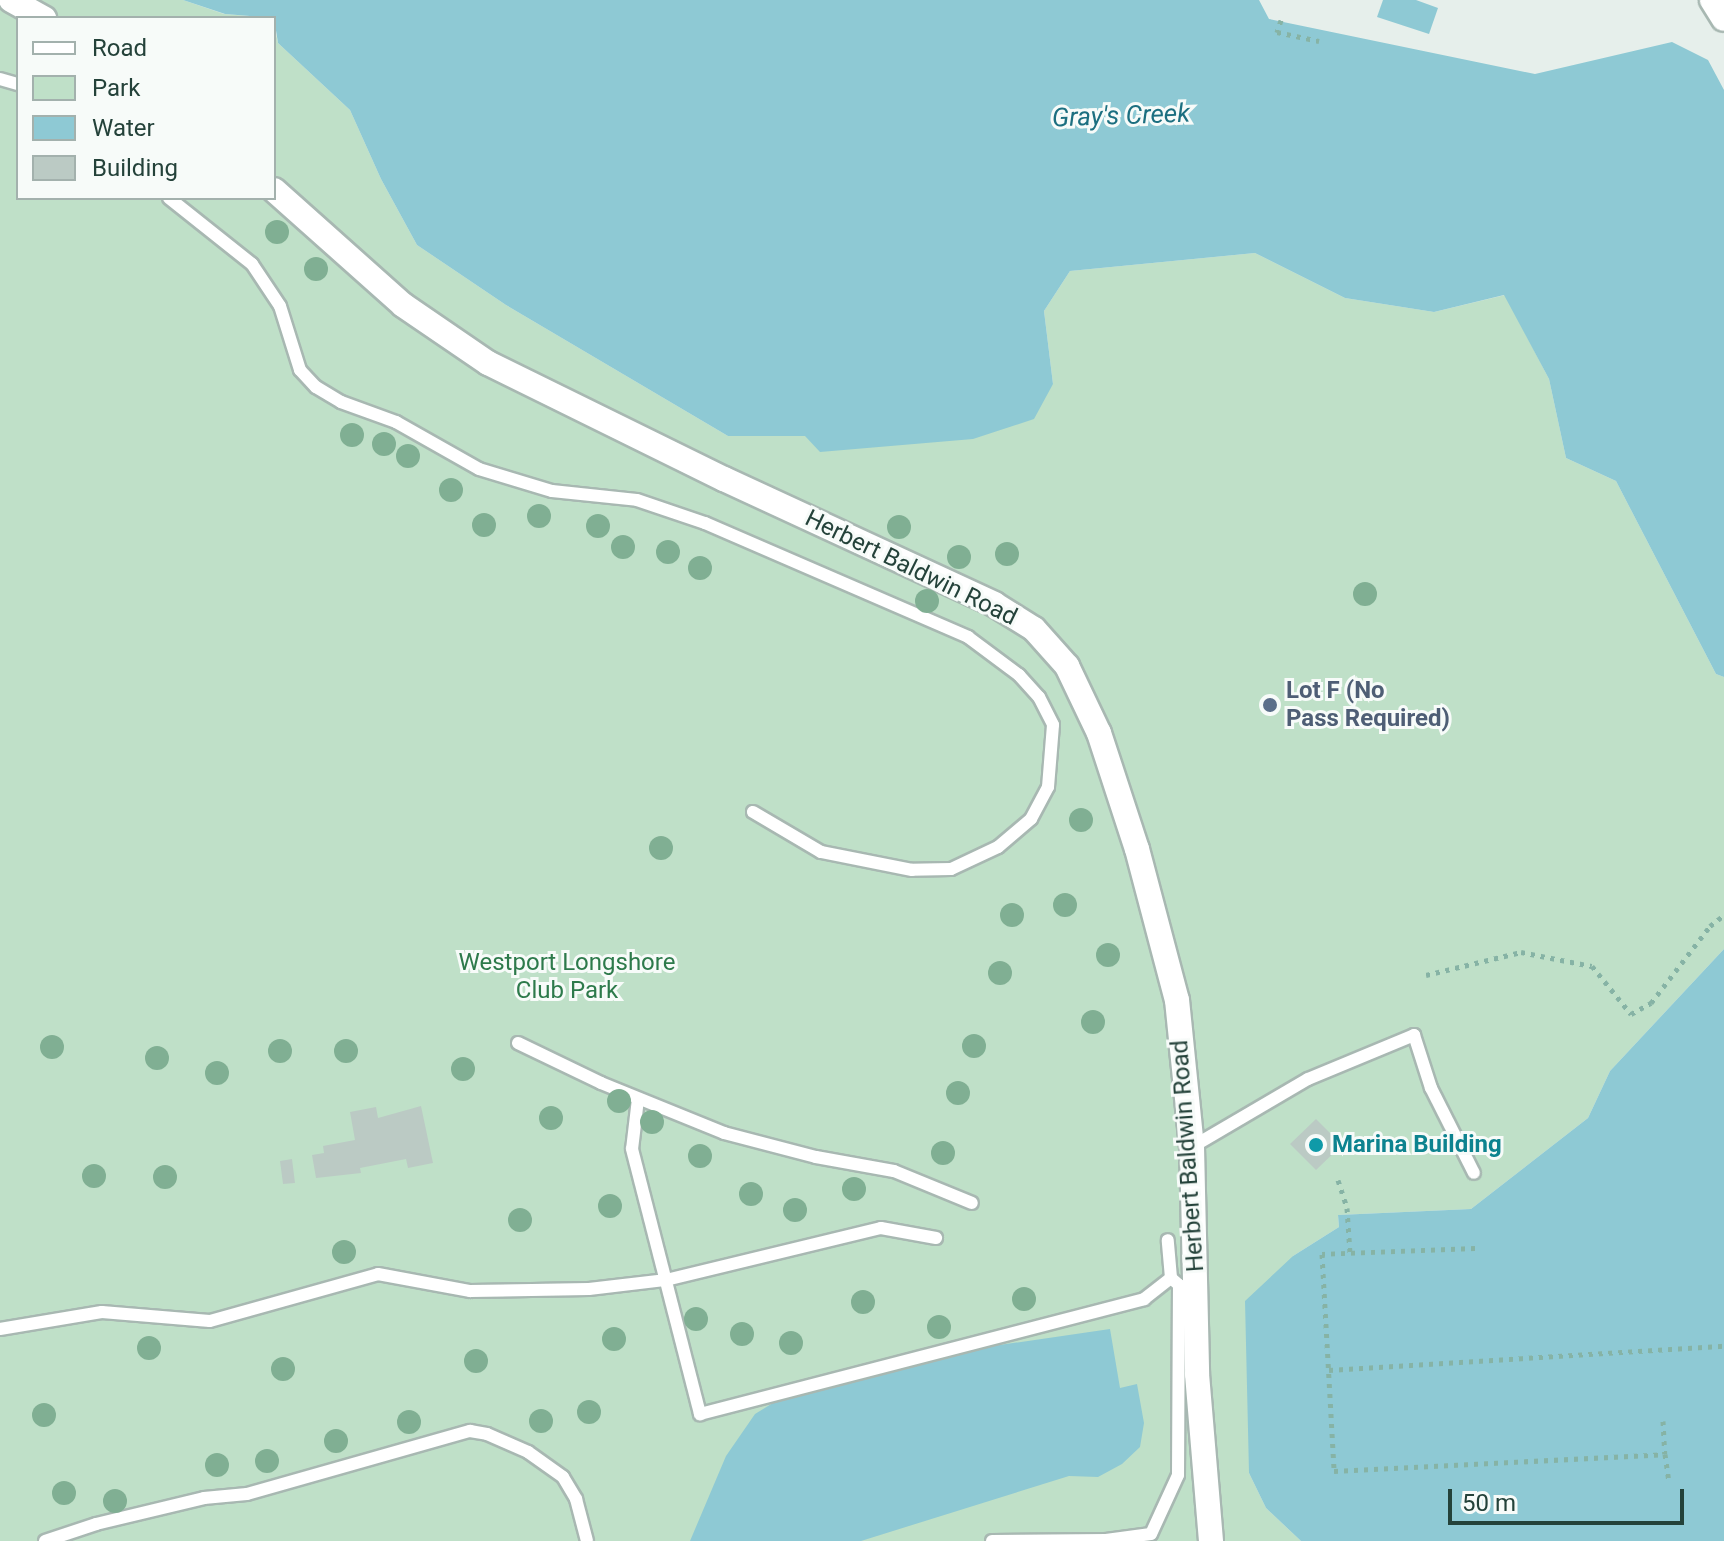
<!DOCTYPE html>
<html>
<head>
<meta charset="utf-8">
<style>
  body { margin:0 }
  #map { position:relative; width:1724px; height:1541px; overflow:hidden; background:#e6efeb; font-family:Roboto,sans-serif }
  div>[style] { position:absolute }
  .green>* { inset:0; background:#bfe0c8 }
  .water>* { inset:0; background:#8ec9d4 }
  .building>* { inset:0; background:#bbcac4 }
  .path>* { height:5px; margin-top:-2.5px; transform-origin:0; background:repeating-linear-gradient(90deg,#86b3a5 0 4px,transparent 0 10px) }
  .roads { filter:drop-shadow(2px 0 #a8b8b2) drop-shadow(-2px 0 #a8b8b2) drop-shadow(0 2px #a8b8b2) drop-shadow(0 -2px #a8b8b2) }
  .service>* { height:12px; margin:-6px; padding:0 6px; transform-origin:6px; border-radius:6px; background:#fff }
  .minor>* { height:24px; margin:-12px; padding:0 12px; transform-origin:12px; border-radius:12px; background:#fff }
  .trees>* { width:24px; height:24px; margin:-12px; border-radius:50%; background:#80af93 }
  .dots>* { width:22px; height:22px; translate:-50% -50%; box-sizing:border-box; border:4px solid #f7fbf9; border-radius:50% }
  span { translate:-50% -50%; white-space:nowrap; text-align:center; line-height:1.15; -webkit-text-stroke:6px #f7fbf9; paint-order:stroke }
  .street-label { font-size:24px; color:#24423a }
  .service-label { font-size:24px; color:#4e5e75; font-weight:700 }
  .left { translate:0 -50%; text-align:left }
  .park-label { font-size:24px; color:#2d7a4b }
  .culture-label { font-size:24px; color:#0d838f; font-weight:700 }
  .water-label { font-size:26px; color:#1c6f80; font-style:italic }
  .legend { position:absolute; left:16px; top:16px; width:260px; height:184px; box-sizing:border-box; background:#f7fbf9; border:2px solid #a3b1ad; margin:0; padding:10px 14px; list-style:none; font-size:24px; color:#24423a }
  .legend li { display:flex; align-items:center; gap:16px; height:40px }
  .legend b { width:40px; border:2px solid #a3b1ad }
  .scale { position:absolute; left:1448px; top:1489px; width:236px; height:36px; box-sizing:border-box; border:4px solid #24423a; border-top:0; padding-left:10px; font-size:24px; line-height:28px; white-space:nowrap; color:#24423a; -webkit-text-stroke:6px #f7fbf9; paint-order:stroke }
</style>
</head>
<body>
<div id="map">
  <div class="green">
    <div style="clip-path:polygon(0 0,183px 0,224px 14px,273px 18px,18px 18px,18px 198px,274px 198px,274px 25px,278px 43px,350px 110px,381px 179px,417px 245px,506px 305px,728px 436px,805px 436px,1053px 384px,1044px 311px,1070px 271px,1255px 253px,1345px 298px,1434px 312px,1505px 295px,1549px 379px,1566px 458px,1616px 481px,1716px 674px,1724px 677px,1724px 949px,1610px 1071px,1588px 1118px,1471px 1209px,1338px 1215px,1339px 1227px,1293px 1256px,1249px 1405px,1249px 1473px,1266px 1508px,1301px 1541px,0 1541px)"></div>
  </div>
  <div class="water">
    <div style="clip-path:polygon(183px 0,1259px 0,1269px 19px,1535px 74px,1672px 42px,1708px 60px,1724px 90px,1724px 677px,1716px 674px,1616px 481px,1566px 458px,1549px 379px,1504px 295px,1434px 312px,1345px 298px,1255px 253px,1070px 271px,1044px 311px,1053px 384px,1034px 419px,973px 439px,820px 452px,805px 436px,728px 436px,506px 305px,417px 245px,381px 179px,350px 110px,278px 43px,274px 18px,225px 14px)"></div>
    <div style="clip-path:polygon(1383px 0,1416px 0,1438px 8px,1429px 34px,1377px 17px)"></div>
    <div style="clip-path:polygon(1724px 949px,1724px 1541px,1301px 1541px,1266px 1508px,1249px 1473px,1245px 1301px,1293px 1256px,1339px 1227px,1338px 1215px,1471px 1209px,1588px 1118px,1610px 1071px)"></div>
    <div style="clip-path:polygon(1110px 1329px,1120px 1388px,1137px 1384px,1144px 1423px,1140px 1447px,1122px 1464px,1098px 1477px,1069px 1476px,861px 1541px,690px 1541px,726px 1456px,755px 1414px,776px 1401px,986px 1347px)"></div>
  </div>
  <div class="building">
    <div style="clip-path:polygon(421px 1106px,433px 1163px,408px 1168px,406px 1159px,360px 1168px,361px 1173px,316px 1178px,312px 1155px,324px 1153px,323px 1146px,355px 1140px,350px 1112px,376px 1107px,378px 1118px)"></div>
    <div style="clip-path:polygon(1316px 1119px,1342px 1145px,1316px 1170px,1290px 1144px)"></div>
    <div style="clip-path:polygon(292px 1159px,295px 1183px,283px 1184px,280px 1161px)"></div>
  </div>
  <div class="path">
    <div style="left:1281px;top:20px;width:13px;rotate:108deg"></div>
    <div style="left:1277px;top:32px;width:43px;rotate:12.1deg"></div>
    <div style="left:1426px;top:975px;width:98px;rotate:-13.6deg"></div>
    <div style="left:1521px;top:952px;width:72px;rotate:11.2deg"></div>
    <div style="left:1592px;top:966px;width:62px;rotate:50.9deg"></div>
    <div style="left:1631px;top:1014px;width:23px;rotate:-29deg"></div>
    <div style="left:1651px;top:1003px;width:97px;rotate:-52.5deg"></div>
    <div style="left:1710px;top:926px;width:18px;rotate:-38deg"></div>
    <div style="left:1338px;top:1180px;width:29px;rotate:72deg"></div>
    <div style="left:1347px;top:1208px;width:45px;rotate:86.2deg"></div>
    <div style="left:1475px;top:1248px;width:153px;rotate:177.8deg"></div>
    <div style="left:1322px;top:1254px;width:217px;rotate:86.8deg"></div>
    <div style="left:1334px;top:1471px;width:331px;rotate:-2.9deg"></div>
    <div style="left:1665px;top:1454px;width:29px;rotate:82deg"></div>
    <div style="left:1329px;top:1370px;width:396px;rotate:-3.5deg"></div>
    <div style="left:1663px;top:1421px;width:33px;rotate:87deg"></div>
  </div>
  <div class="roads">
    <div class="service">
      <div style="left:0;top:79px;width:19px;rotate:16deg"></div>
      <div style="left:169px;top:198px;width:106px;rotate:38.5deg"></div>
      <div style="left:252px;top:264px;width:50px;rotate:56.3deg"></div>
      <div style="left:280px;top:306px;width:67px;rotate:72.6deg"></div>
      <div style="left:300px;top:370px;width:23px;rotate:47deg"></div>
      <div style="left:316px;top:387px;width:29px;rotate:31deg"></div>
      <div style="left:341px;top:402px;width:59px;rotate:20deg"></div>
      <div style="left:396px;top:422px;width:95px;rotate:29.5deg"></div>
      <div style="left:479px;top:469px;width:76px;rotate:16.8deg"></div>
      <div style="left:552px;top:491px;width:85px;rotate:6deg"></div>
      <div style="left:637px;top:500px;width:72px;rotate:18.7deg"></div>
      <div style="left:705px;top:523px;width:287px;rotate:23.4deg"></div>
      <div style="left:968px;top:637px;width:64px;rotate:36.7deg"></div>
      <div style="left:1019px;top:675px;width:30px;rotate:48deg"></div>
      <div style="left:1039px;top:697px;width:31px;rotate:63deg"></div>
      <div style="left:1053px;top:725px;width:62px;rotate:94.6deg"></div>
      <div style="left:1048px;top:787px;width:36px;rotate:118deg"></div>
      <div style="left:1031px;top:819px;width:43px;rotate:139.7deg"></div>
      <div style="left:998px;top:847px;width:52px;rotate:154.9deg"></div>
      <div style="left:951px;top:869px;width:39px;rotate:179deg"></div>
      <div style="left:912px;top:870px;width:93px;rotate:-168.8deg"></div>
      <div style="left:821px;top:852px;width:79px;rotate:-149.5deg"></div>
      <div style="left:518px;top:1043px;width:92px;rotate:25.7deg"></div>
      <div style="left:601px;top:1083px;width:133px;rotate:22.1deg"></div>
      <div style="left:724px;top:1133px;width:95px;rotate:14.6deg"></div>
      <div style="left:816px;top:1157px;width:79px;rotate:10.2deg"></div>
      <div style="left:894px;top:1171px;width:84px;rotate:22.3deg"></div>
      <div style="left:638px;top:1099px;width:50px;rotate:96.8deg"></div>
      <div style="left:632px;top:1149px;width:274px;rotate:75.6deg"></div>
      <div style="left:700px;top:1414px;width:459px;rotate:-14.5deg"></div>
      <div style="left:1144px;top:1299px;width:34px;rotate:-38deg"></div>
      <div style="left:1192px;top:1147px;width:134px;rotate:-30.4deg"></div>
      <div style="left:1308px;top:1079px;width:115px;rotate:-22.5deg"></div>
      <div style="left:1414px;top:1035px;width:56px;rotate:72.2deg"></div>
      <div style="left:1431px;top:1088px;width:95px;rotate:63.2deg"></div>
      <div style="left:0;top:1329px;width:103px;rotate:-9.5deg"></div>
      <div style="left:102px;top:1312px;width:108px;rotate:4.8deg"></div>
      <div style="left:210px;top:1321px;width:174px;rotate:-15.6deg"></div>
      <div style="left:378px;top:1274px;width:94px;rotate:10.5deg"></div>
      <div style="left:470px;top:1291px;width:119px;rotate:-1deg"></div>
      <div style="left:589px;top:1289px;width:78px;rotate:-6.7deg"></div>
      <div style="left:666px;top:1280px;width:221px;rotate:-13.6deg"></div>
      <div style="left:881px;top:1228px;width:56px;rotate:10.3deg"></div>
      <div style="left:45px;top:1541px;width:54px;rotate:-18.4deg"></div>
      <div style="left:96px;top:1524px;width:111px;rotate:-13.5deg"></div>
      <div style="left:204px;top:1498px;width:43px;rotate:-5.3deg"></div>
      <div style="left:247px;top:1494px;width:232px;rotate:-15.8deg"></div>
      <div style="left:470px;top:1431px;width:17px;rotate:10deg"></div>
      <div style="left:487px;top:1434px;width:45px;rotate:23.7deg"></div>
      <div style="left:528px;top:1452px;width:43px;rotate:35.5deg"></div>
      <div style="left:563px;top:1477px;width:26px;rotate:59deg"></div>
      <div style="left:576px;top:1499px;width:43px;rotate:75.3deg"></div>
      <div style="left:992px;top:1541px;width:114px;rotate:-0.5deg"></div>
      <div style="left:1106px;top:1540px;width:45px;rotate:-7.6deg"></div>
      <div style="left:1151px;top:1534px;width:65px;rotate:-65.4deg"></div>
      <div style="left:1178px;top:1475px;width:190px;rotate:-89.7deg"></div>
      <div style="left:1179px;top:1285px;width:11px;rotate:-139deg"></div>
      <div style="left:1171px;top:1278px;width:38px;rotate:-95deg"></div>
    </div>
    <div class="minor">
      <div style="left:11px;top:0;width:38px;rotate:29deg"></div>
      <div style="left:1712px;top:0;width:22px;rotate:58deg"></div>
      <div style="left:274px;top:190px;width:173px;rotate:41.7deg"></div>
      <div style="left:403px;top:305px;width:103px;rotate:34.3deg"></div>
      <div style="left:488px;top:363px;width:263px;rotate:26.2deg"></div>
      <div style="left:724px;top:479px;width:298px;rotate:24.8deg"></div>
      <div style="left:994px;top:604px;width:47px;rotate:32deg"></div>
      <div style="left:1034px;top:629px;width:50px;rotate:48.3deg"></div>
      <div style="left:1067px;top:666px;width:74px;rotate:64.5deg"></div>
      <div style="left:1099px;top:733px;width:122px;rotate:71.9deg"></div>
      <div style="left:1137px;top:849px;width:156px;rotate:75.2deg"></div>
      <div style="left:1177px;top:1000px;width:148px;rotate:84.2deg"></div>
      <div style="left:1192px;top:1147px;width:227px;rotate:88.7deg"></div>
      <div style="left:1197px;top:1374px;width:168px;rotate:85.2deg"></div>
    </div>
  </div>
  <div class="trees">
    <div style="left:277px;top:232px"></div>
    <div style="left:316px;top:269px"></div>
    <div style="left:352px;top:435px"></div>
    <div style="left:384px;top:444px"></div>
    <div style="left:408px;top:456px"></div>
    <div style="left:451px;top:490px"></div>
    <div style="left:539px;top:516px"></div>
    <div style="left:484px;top:525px"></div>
    <div style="left:598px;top:526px"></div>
    <div style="left:899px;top:527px"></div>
    <div style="left:623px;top:547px"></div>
    <div style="left:668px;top:552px"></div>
    <div style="left:1007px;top:554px"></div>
    <div style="left:959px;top:557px"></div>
    <div style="left:700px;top:568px"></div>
    <div style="left:1365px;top:594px"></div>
    <div style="left:927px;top:601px"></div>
    <div style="left:1081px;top:820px"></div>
    <div style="left:661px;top:848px"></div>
    <div style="left:1065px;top:905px"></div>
    <div style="left:1012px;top:915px"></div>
    <div style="left:1108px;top:955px"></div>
    <div style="left:1000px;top:973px"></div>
    <div style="left:1093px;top:1022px"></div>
    <div style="left:974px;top:1046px"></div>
    <div style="left:52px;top:1047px"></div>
    <div style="left:280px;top:1051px"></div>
    <div style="left:346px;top:1051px"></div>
    <div style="left:157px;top:1058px"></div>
    <div style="left:463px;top:1069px"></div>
    <div style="left:217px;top:1073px"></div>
    <div style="left:958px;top:1093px"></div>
    <div style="left:619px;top:1101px"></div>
    <div style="left:551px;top:1118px"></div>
    <div style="left:652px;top:1122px"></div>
    <div style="left:943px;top:1153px"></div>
    <div style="left:700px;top:1156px"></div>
    <div style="left:94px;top:1176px"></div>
    <div style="left:165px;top:1177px"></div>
    <div style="left:854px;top:1189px"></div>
    <div style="left:751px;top:1194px"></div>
    <div style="left:610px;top:1206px"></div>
    <div style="left:795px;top:1210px"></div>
    <div style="left:520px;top:1220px"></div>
    <div style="left:344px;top:1252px"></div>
    <div style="left:1024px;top:1299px"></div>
    <div style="left:863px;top:1302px"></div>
    <div style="left:696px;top:1319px"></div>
    <div style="left:939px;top:1327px"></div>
    <div style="left:742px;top:1334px"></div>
    <div style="left:614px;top:1339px"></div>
    <div style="left:791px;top:1343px"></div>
    <div style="left:149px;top:1348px"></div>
    <div style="left:476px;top:1361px"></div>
    <div style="left:283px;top:1369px"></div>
    <div style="left:589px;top:1412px"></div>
    <div style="left:44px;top:1415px"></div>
    <div style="left:541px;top:1421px"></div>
    <div style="left:409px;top:1422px"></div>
    <div style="left:336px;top:1441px"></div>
    <div style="left:267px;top:1461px"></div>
    <div style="left:217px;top:1465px"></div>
    <div style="left:64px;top:1493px"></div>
    <div style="left:115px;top:1501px"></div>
  </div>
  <div class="dots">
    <div style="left:1270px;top:705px;background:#5c6f8a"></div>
    <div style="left:1316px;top:1145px;background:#0f9aa8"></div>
  </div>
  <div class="street-label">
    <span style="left:911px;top:568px;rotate:26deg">Herbert Baldwin Road</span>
    <span style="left:1188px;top:1156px;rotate:-94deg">Herbert Baldwin Road</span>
  </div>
  <div class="service-label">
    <span class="left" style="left:1286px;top:705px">Lot F (No<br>Pass Required)</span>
  </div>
  <div class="park-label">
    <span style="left:567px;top:977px">Westport Longshore<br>Club Park</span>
  </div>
  <div class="culture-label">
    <span class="left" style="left:1332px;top:1145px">Marina Building</span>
  </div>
  <div class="water-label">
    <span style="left:1121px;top:116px;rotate:-2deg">Gray's Creek</span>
  </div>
  <ul class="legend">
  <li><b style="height:10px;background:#fff"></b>Road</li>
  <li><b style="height:22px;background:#bfe0c8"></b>Park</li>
  <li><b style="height:22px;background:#8ec9d4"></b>Water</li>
  <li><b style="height:22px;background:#bbcac4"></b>Building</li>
  </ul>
  <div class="scale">50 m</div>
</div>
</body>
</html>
